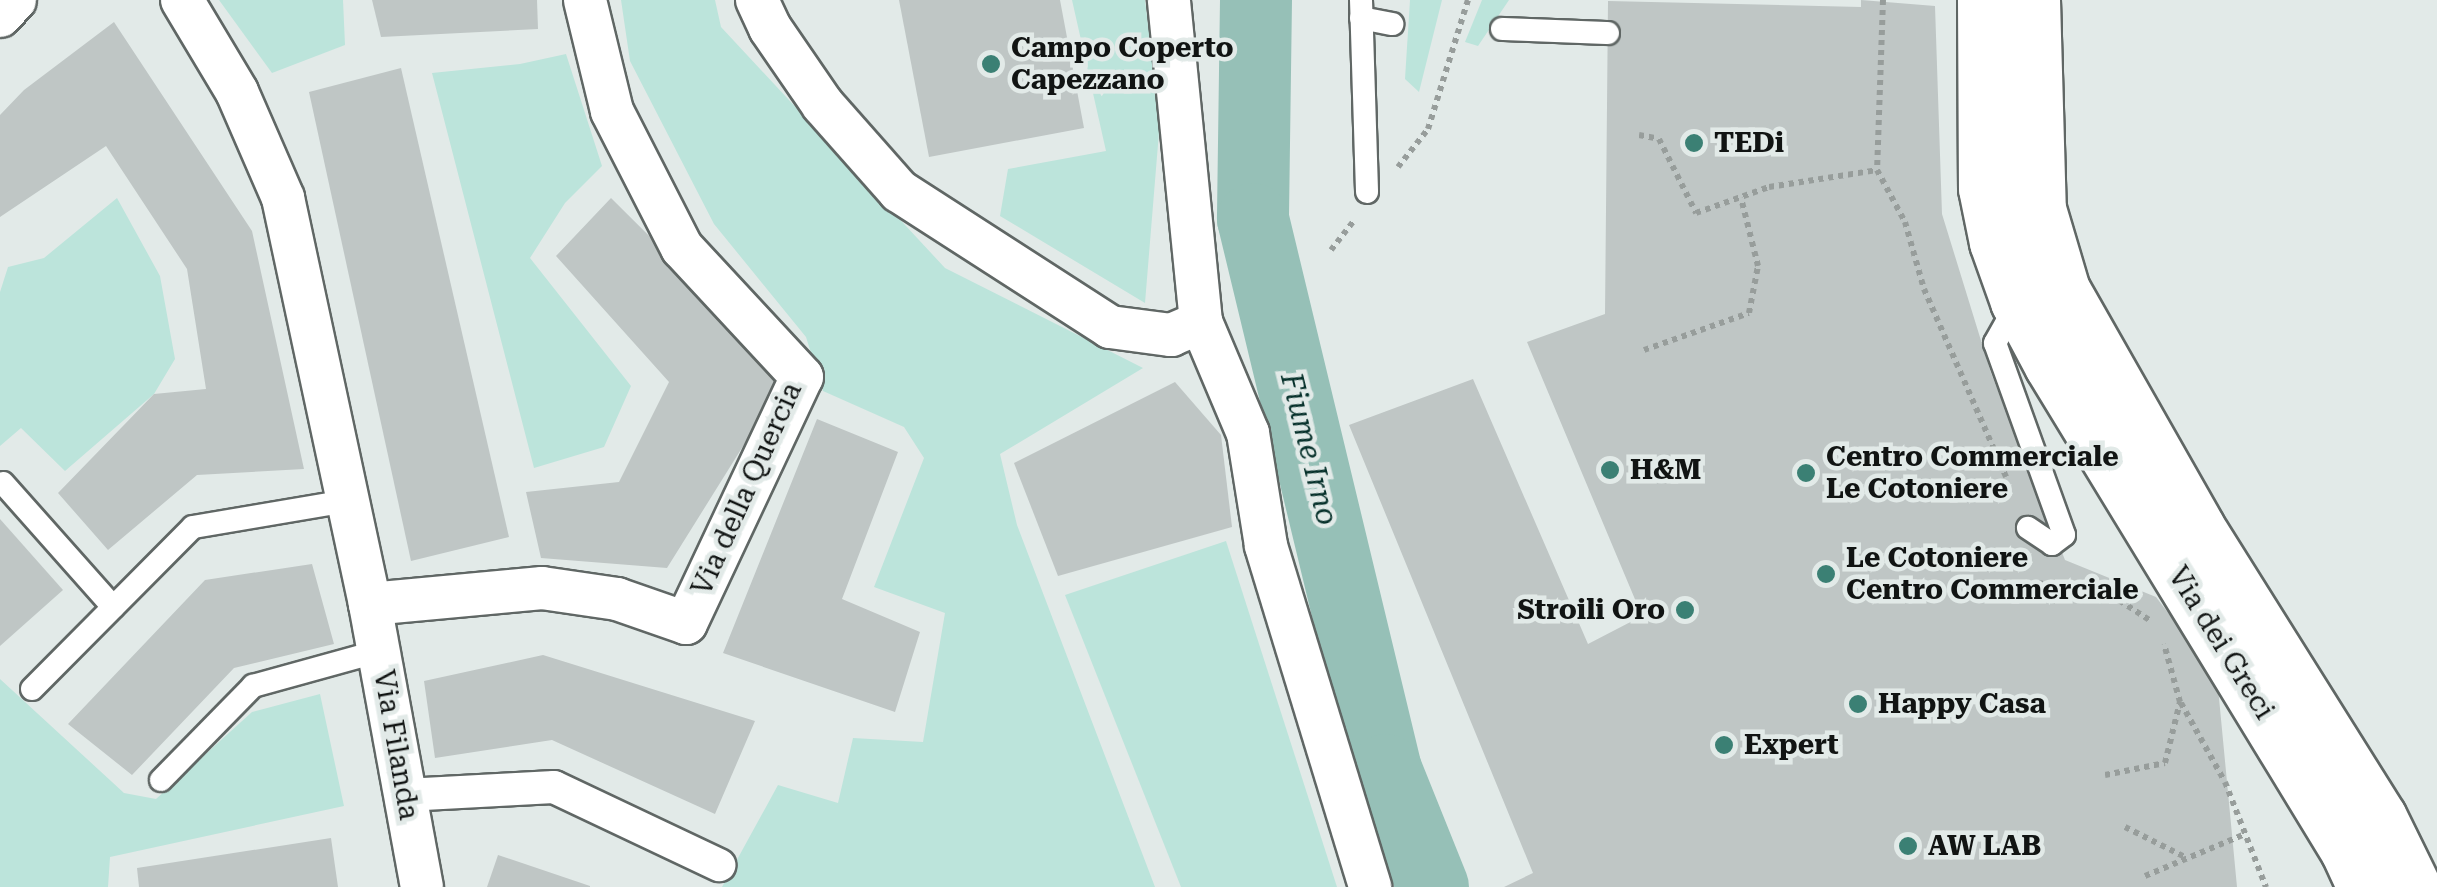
<!DOCTYPE html>
<html>
<head>
<meta charset="utf-8">
<style>
  body { margin:0 }
  #map { position:relative; width:2437px; height:887px; overflow:hidden; background:#e2eae8; font-family:"Roboto Serif",serif }
  div>[style] { position:absolute }
  .green>* { inset:0; background:#bce4db }
  .river>* { height:72px; margin:-36px; padding:0 36px; transform-origin:36px; border-radius:36px; background:#96c0b7 }
  .building>* { inset:0; background:#bfc6c5 }
  .path>* { height:6px; margin-top:-3px; transform-origin:0; background:repeating-linear-gradient(90deg,#979d9b 0 5px,transparent 0 10px) }
  .roads { filter:drop-shadow(2px 0 #606765) drop-shadow(-2px 0 #606765) drop-shadow(0 2px #606765) drop-shadow(0 -2px #606765) }
  .service>* { height:22px; margin:-11px; padding:0 11px; transform-origin:11px; border-radius:11px; background:#fff }
  .pedestrian>* { height:32px; margin:-16px; padding:0 16px; transform-origin:16px; border-radius:16px; background:#fff }
  .minor>* { height:42px; margin:-21px; padding:0 21px; transform-origin:21px; border-radius:21px; background:#fff }
  .secondary>* { height:55px; margin:-27.5px; padding:0 27.5px; transform-origin:27.5px; border-radius:27.5px; background:#fff }
  .dots>* { width:28px; height:28px; translate:-50% -50%; box-sizing:border-box; border:5px solid #e2eae8; border-radius:50% }
  span { translate:-50% -50%; white-space:nowrap; text-align:center; line-height:1.15; -webkit-text-stroke:9px #e2eae8; paint-order:stroke }
  .poi-label { font-size:28px; color:#111413; font-weight:700 }
  .left { translate:0 -50%; text-align:left }
  .right { translate:-100% -50%; text-align:right }
  .street-label { font-size:28px; color:#111413 }
  .water-label { font-size:30px; color:#07312b; font-style:italic }
</style>
</head>
<body>
<div id="map">
  <div class="green">
    <div style="clip-path:polygon(219px 0,343px 0,345px 45px,272px 73px)"></div>
    <div style="clip-path:polygon(621px 0,715px 0,721px 27px,945px 268px,1143px 368px,1000px 454px,1017px 525px,1155px 887px,722px 887px,778px 785px,838px 803px,853px 738px,923px 742px,945px 613px,874px 587px,924px 458px,904px 427px,823px 391px,806px 337px,714px 224px,630px 61px)"></div>
    <div style="clip-path:polygon(1072px 0,1145px 0,1160px 120px,1145px 303px,1000px 216px,1008px 169px,1106px 151px)"></div>
    <div style="clip-path:polygon(1410px 0,1442px 0,1419px 92px,1405px 79px)"></div>
    <div style="clip-path:polygon(1482px 0,1509px 0,1478px 46px,1465px 42px)"></div>
    <div style="clip-path:polygon(566px 54px,602px 166px,565px 203px,530px 258px,631px 386px,604px 447px,534px 468px,432px 73px,520px 64px)"></div>
    <div style="clip-path:polygon(117px 198px,160px 276px,175px 359px,154px 394px,65px 471px,21px 428px,0 446px,0 292px,8px 267px,44px 258px)"></div>
    <div style="clip-path:polygon(1226px 541px,1337px 887px,1181px 887px,1065px 595px)"></div>
    <div style="clip-path:polygon(0 679px,124px 793px,156px 799px,252px 712px,320px 694px,344px 806px,110px 857px,108px 887px,0 887px)"></div>
  </div>
  <div class="river">
    <div style="left:1256px;top:0;width:219px;rotate:90.8deg"></div>
    <div style="left:1253px;top:219px;width:567px;rotate:76.43deg"></div>
    <div style="left:1386px;top:770px;width:126px;rotate:68.1deg"></div>
  </div>
  <div class="building">
    <div style="clip-path:polygon(372px 0,537px 0,538px 29px,381px 37px)"></div>
    <div style="clip-path:polygon(899px 0,1060px 0,1084px 128px,929px 157px)"></div>
    <div style="clip-path:polygon(1861px 0,1935px 6px,1942px 214px,1991px 373px,2065px 560px,2156px 597px,2217px 677px,2237px 887px,1504px 887px,1533px 873px,1349px 425px,1473px 379px,1588px 644px,1642px 616px,1527px 342px,1605px 314px,1608px 1px,1861px 7px)"></div>
    <div style="clip-path:polygon(114px 22px,252px 231px,304px 469px,197px 475px,108px 550px,58px 493px,154px 394px,206px 389px,187px 269px,106px 146px,0 217px,0 115px,24px 90px)"></div>
    <div style="clip-path:polygon(401px 68px,509px 537px,411px 561px,309px 92px)"></div>
    <div style="clip-path:polygon(611px 198px,788px 374px,667px 568px,541px 558px,526px 492px,619px 482px,669px 382px,556px 256px)"></div>
    <div style="clip-path:polygon(1175px 382px,1221px 435px,1232px 527px,1058px 576px,1014px 463px)"></div>
    <div style="clip-path:polygon(817px 419px,898px 452px,842px 599px,920px 632px,895px 712px,723px 653px)"></div>
    <div style="clip-path:polygon(0 519px,63px 590px,0 646px)"></div>
    <div style="clip-path:polygon(312px 564px,334px 644px,234px 668px,132px 775px,68px 724px,205px 580px)"></div>
    <div style="clip-path:polygon(543px 655px,755px 721px,715px 814px,552px 740px,435px 758px,424px 681px)"></div>
    <div style="clip-path:polygon(331px 838px,338px 887px,139px 887px,137px 868px)"></div>
    <div style="clip-path:polygon(498px 855px,590px 886px,590px 887px,487px 887px)"></div>
  </div>
  <div class="path">
    <div style="left:1883px;top:0;width:170px;rotate:92deg"></div>
    <div style="left:1877px;top:170px;width:59px;rotate:61.7deg"></div>
    <div style="left:1905px;top:222px;width:70px;rotate:74.2deg"></div>
    <div style="left:1924px;top:289px;width:205px;rotate:66.4deg"></div>
    <div style="left:1639px;top:135px;width:20px;rotate:11deg"></div>
    <div style="left:1659px;top:139px;width:83px;rotate:63.4deg"></div>
    <div style="left:1696px;top:213px;width:77px;rotate:-19.6deg"></div>
    <div style="left:1769px;top:187px;width:109px;rotate:-8.9deg"></div>
    <div style="left:1398px;top:167px;width:48px;rotate:-51.7deg"></div>
    <div style="left:1428px;top:129px;width:135px;rotate:-72.8deg"></div>
    <div style="left:1331px;top:250px;width:39px;rotate:-52deg"></div>
    <div style="left:1644px;top:350px;width:111px;rotate:-19.4deg"></div>
    <div style="left:1749px;top:313px;width:48px;rotate:-79.2deg"></div>
    <div style="left:1758px;top:266px;width:70px;rotate:-104deg"></div>
    <div style="left:2038px;top:583px;width:74px;rotate:9.3deg"></div>
    <div style="left:2111px;top:595px;width:48px;rotate:33deg"></div>
    <div style="left:2181px;top:703px;width:90px;rotate:60.9deg"></div>
    <div style="left:2225px;top:782px;width:113px;rotate:68.7deg"></div>
    <div style="left:2105px;top:775px;width:61px;rotate:-11.3deg"></div>
    <div style="left:2165px;top:763px;width:63px;rotate:-76.2deg"></div>
    <div style="left:2180px;top:702px;width:60px;rotate:-105.4deg"></div>
    <div style="left:2125px;top:827px;width:69px;rotate:26.6deg"></div>
    <div style="left:2145px;top:876px;width:108px;rotate:-22.8deg"></div>
  </div>
  <div class="roads">
    <div class="service">
      <div style="left:1361px;top:0;width:192px;rotate:88.2deg"></div>
      <div style="left:1361px;top:18px;width:32px;rotate:11deg"></div>
      <div style="left:1502px;top:29px;width:106px;rotate:2.2deg"></div>
      <div style="left:2017px;top:304px;width:45px;rotate:119.4deg"></div>
      <div style="left:1995px;top:343px;width:204px;rotate:70.2deg"></div>
      <div style="left:2064px;top:535px;width:15px;rotate:143deg"></div>
      <div style="left:2052px;top:544px;width:29px;rotate:-146deg"></div>
      <div style="left:3px;top:483px;width:166px;rotate:48.4deg"></div>
      <div style="left:32px;top:689px;width:228px;rotate:-45.2deg"></div>
      <div style="left:193px;top:527px;width:156px;rotate:-9.6deg"></div>
      <div style="left:161px;top:780px;width:132px;rotate:-45.6deg"></div>
      <div style="left:253px;top:686px;width:131px;rotate:-15.5deg"></div>
    </div>
    <div class="pedestrian">
      <div style="left:405px;top:795px;width:149px;rotate:-3.1deg"></div>
      <div style="left:554px;top:787px;width:183px;rotate:25.3deg"></div>
    </div>
    <div class="minor">
      <div style="left:182px;top:0;width:107px;rotate:59.1deg"></div>
      <div style="left:237px;top:92px;width:116px;rotate:66.5deg"></div>
      <div style="left:283px;top:198px;width:415px;rotate:77.9deg"></div>
      <div style="left:370px;top:604px;width:173px;rotate:-5.3deg"></div>
      <div style="left:542px;top:588px;width:76px;rotate:8.3deg"></div>
      <div style="left:617px;top:599px;width:73px;rotate:19.2deg"></div>
      <div style="left:686px;top:623px;width:272px;rotate:-64.8deg"></div>
      <div style="left:802px;top:377px;width:176px;rotate:-132.9deg"></div>
      <div style="left:682px;top:248px;width:154px;rotate:-117.1deg"></div>
      <div style="left:612px;top:111px;width:114px;rotate:-103.7deg"></div>
      <div style="left:757px;top:0;width:31px;rotate:65deg"></div>
      <div style="left:770px;top:28px;width:93px;rotate:55.5deg"></div>
      <div style="left:823px;top:105px;width:115px;rotate:48.5deg"></div>
      <div style="left:899px;top:191px;width:251px;rotate:32.8deg"></div>
      <div style="left:1110px;top:327px;width:62px;rotate:7.5deg"></div>
      <div style="left:1171px;top:335px;width:33px;rotate:-23deg"></div>
      <div style="left:1201px;top:322px;width:324px;rotate:-95.7deg"></div>
      <div style="left:0;top:16px;width:22px;rotate:-47deg"></div>
      <div style="left:1201px;top:322px;width:121px;rotate:67.1deg"></div>
      <div style="left:1248px;top:433px;width:114px;rotate:80.9deg"></div>
      <div style="left:1266px;top:546px;width:357px;rotate:73deg"></div>
      <div style="left:370px;top:604px;width:288px;rotate:79.6deg"></div>
    </div>
    <div class="secondary">
      <div style="left:1985px;top:0;width:188px;rotate:89.7deg"></div>
      <div style="left:1986px;top:188px;width:55px;rotate:78.5deg"></div>
      <div style="left:1997px;top:242px;width:63px;rotate:70.4deg"></div>
      <div style="left:2018px;top:301px;width:72px;rotate:62deg"></div>
      <div style="left:2052px;top:365px;width:568px;rotate:58.6deg"></div>
      <div style="left:2348px;top:850px;width:41px;rotate:65.3deg"></div>
      <div style="left:2032px;top:0;width:209px;rotate:88.4deg"></div>
      <div style="left:2038px;top:209px;width:84px;rotate:73.5deg"></div>
      <div style="left:2062px;top:290px;width:274px;rotate:60.4deg"></div>
      <div style="left:2197px;top:528px;width:342px;rotate:57.9deg"></div>
      <div style="left:2379px;top:818px;width:77px;rotate:63.8deg"></div>
    </div>
  </div>
  <div class="dots">
    <div style="left:991px;top:64px;background:#3b8074"></div>
    <div style="left:1694px;top:143px;background:#3b8074"></div>
    <div style="left:1610px;top:470px;background:#3b8074"></div>
    <div style="left:1806px;top:473px;background:#3b8074"></div>
    <div style="left:1826px;top:574px;background:#3b8074"></div>
    <div style="left:1685px;top:610px;background:#3b8074"></div>
    <div style="left:1858px;top:704px;background:#3b8074"></div>
    <div style="left:1724px;top:745px;background:#3b8074"></div>
    <div style="left:1908px;top:846px;background:#3b8074"></div>
  </div>
  <div class="poi-label">
    <span class="left" style="left:1011px;top:64px">Campo Coperto<br>Capezzano</span>
    <span class="left" style="left:1714px;top:143px">TEDi</span>
    <span class="left" style="left:1826px;top:473px">Centro Commerciale<br>Le Cotoniere</span>
    <span class="left" style="left:1630px;top:470px">H&amp;M</span>
    <span class="left" style="left:1846px;top:574px">Le Cotoniere<br>Centro Commerciale</span>
    <span class="right" style="left:1665px;top:610px">Stroili Oro</span>
    <span class="left" style="left:1878px;top:704px">Happy Casa</span>
    <span class="left" style="left:1744px;top:745px">Expert</span>
    <span class="left" style="left:1928px;top:846px">AW LAB</span>
  </div>
  <div class="street-label">
    <span style="left:747px;top:489px;rotate:-66deg">Via della Quercia</span>
    <span style="left:2221px;top:643px;rotate:58deg">Via dei Greci</span>
    <span style="left:396px;top:745px;rotate:80deg">Via Filanda</span>
  </div>
  <div class="water-label">
    <span style="left:1309px;top:449px;rotate:76deg">Fiume Irno</span>
  </div>
</div>
</body>
</html>
